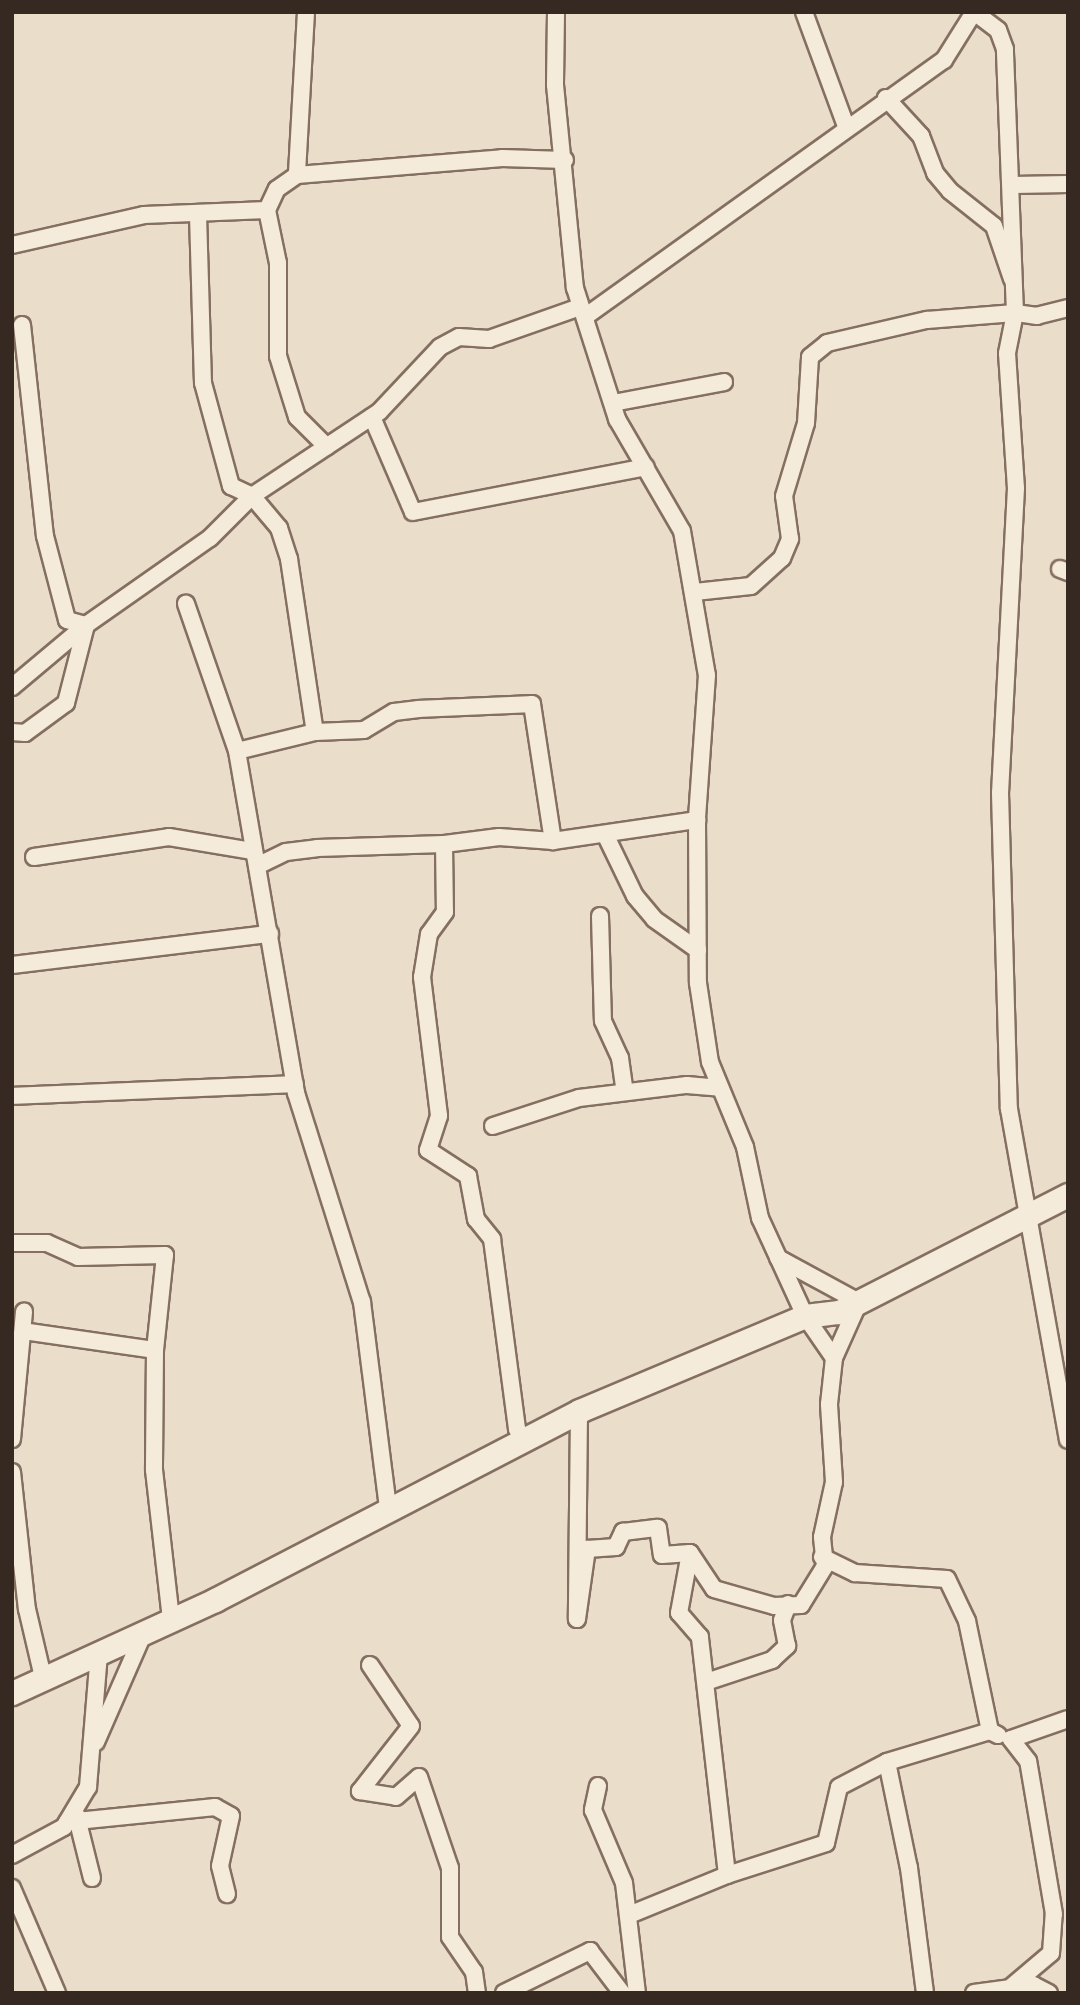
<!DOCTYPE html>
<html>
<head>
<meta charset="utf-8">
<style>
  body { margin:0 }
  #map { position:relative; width:1080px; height:2005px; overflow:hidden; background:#eaddc9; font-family:"PT Serif",serif }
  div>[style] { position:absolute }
  .roads { filter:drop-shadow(2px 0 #846f60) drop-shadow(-2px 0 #846f60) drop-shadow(0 2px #846f60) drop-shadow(0 -2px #846f60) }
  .street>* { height:16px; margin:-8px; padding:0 8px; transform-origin:8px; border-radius:8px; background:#f5ebdb }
  .secondary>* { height:23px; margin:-11.5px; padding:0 11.5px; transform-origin:11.5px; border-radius:11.5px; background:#f5ebdb }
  span { translate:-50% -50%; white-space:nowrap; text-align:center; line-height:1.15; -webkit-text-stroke:7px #f2e8d8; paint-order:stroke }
  .frame { position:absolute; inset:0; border:14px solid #362921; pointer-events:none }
</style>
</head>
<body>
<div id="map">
  <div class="roads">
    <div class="street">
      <div style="left:306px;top:12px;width:163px;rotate:93.2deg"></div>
      <div style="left:297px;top:175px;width:206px;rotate:-4.7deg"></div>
      <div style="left:502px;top:158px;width:63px;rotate:1.8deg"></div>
      <div style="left:556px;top:12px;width:73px;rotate:90.8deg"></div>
      <div style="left:555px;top:85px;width:204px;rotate:84.4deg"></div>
      <div style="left:575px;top:288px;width:138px;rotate:72.2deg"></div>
      <div style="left:617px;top:419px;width:129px;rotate:59.9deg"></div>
      <div style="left:682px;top:531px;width:146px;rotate:80.2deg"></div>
      <div style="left:707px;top:675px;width:142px;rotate:94deg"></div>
      <div style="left:697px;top:817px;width:166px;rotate:89.7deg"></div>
      <div style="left:698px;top:983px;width:80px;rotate:81.4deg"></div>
      <div style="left:710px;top:1062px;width:92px;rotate:67.6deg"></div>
      <div style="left:745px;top:1147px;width:73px;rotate:78.1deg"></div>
      <div style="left:760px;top:1218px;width:108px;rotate:65.3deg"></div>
      <div style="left:805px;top:1316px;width:51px;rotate:55.4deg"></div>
      <div style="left:804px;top:12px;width:121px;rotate:69.8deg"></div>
      <div style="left:886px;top:98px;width:52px;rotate:47.4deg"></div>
      <div style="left:921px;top:136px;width:40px;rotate:69deg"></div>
      <div style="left:935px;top:173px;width:23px;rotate:50deg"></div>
      <div style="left:950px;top:191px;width:56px;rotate:38.5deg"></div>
      <div style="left:994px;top:226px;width:56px;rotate:71.2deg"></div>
      <div style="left:1013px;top:185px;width:55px;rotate:-1deg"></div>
      <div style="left:267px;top:210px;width:54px;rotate:78.3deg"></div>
      <div style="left:278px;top:263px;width:93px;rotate:90deg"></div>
      <div style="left:278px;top:356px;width:64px;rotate:72.7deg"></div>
      <div style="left:297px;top:417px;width:42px;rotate:45deg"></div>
      <div style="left:198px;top:215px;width:168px;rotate:88.3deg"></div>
      <div style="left:203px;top:383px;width:107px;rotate:74.8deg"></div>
      <div style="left:231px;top:486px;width:23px;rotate:25deg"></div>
      <div style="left:252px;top:496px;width:152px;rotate:-33.5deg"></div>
      <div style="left:379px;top:412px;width:89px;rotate:-46.8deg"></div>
      <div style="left:440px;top:347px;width:21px;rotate:-28deg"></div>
      <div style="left:459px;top:337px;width:30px;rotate:4deg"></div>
      <div style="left:489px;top:339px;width:96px;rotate:-19.4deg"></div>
      <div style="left:12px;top:245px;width:135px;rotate:-12.8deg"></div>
      <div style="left:144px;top:215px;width:123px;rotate:-2.3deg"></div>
      <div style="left:267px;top:210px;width:23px;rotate:-65deg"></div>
      <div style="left:277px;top:189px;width:24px;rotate:-35deg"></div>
      <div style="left:1068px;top:308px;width:32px;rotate:166deg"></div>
      <div style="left:1037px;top:316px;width:22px;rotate:-172deg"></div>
      <div style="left:1015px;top:313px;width:41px;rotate:101.3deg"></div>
      <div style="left:1007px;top:353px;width:135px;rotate:86.2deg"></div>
      <div style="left:1016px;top:488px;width:305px;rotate:93deg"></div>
      <div style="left:1000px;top:793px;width:316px;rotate:88.4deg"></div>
      <div style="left:1009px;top:1109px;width:336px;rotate:79.9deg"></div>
      <div style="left:586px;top:316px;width:440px;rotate:-35.6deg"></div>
      <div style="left:944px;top:60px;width:57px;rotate:-58deg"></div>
      <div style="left:22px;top:325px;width:212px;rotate:83.8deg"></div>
      <div style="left:45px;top:536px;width:87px;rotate:75.3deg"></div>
      <div style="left:67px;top:620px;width:20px;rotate:15deg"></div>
      <div style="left:613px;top:403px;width:113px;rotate:-10.7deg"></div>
      <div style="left:372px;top:417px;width:103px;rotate:66.7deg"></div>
      <div style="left:413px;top:512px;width:237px;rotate:-10.9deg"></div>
      <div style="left:1060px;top:569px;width:9px;rotate:21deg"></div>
      <div style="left:695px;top:592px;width:56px;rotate:-6.1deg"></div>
      <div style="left:751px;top:586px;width:42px;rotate:-42.1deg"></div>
      <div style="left:782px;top:558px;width:21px;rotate:-67deg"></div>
      <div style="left:790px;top:539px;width:43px;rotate:-97.9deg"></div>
      <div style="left:784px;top:496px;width:76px;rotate:-73.2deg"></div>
      <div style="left:806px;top:423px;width:66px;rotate:-86.5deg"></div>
      <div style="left:810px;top:357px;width:22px;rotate:-39deg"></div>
      <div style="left:827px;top:343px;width:103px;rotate:-13deg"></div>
      <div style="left:927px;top:320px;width:88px;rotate:-4.5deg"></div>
      <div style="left:1015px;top:313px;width:264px;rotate:-92.2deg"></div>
      <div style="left:1005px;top:49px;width:20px;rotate:-110deg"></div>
      <div style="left:998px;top:30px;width:30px;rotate:-143deg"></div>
      <div style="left:12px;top:687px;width:97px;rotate:-40deg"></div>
      <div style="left:12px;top:732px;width:13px;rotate:4deg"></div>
      <div style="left:25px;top:733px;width:51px;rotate:-36.2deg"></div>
      <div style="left:66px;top:703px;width:81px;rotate:-75.6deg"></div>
      <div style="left:86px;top:625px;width:151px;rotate:-35.1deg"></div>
      <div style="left:210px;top:538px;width:59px;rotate:-45deg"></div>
      <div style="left:252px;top:496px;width:42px;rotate:49.8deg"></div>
      <div style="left:279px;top:528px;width:33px;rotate:72deg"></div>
      <div style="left:289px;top:559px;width:175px;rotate:81.5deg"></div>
      <div style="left:315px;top:732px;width:80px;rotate:166.3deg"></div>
      <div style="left:237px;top:751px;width:156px;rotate:-109.1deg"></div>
      <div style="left:315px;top:732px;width:49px;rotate:-2.3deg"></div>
      <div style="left:364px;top:730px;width:35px;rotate:-31deg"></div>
      <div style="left:394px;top:712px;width:25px;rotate:-7deg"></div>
      <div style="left:419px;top:709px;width:113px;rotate:-2.5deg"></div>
      <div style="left:532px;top:704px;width:139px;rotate:81.3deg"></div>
      <div style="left:553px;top:841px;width:54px;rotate:-175.8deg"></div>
      <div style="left:499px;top:837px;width:55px;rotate:172.7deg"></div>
      <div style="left:444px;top:844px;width:68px;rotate:89.2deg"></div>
      <div style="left:445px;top:912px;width:27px;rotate:126deg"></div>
      <div style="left:429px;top:934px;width:44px;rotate:99.2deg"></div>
      <div style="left:422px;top:977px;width:140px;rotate:83deg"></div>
      <div style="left:439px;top:1116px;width:36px;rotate:108deg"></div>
      <div style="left:428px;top:1150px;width:48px;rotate:33deg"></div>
      <div style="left:468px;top:1176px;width:44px;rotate:79.5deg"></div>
      <div style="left:476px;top:1219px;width:26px;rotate:51deg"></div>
      <div style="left:492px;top:1239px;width:192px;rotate:82.5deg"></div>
      <div style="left:517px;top:1429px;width:14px;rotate:60deg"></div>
      <div style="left:237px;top:751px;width:347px;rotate:80.2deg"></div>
      <div style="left:296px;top:1093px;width:219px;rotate:72.5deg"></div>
      <div style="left:362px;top:1302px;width:209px;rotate:82.8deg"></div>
      <div style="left:605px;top:834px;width:69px;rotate:64.2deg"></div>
      <div style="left:635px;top:896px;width:30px;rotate:50deg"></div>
      <div style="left:654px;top:919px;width:54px;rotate:35.2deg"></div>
      <div style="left:553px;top:841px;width:146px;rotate:-8.3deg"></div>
      <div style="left:34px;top:857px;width:136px;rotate:-8.4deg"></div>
      <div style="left:169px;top:837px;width:85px;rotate:9.5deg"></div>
      <div style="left:257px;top:866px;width:32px;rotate:-26deg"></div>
      <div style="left:286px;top:852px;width:31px;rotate:-7deg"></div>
      <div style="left:317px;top:848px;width:127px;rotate:-1.8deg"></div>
      <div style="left:600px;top:916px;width:105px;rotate:88.4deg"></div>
      <div style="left:603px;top:1021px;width:41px;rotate:65.3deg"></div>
      <div style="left:620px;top:1058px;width:34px;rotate:82deg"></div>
      <div style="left:12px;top:965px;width:260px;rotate:-6.9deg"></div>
      <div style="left:12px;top:1096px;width:283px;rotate:-2.4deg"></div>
      <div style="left:493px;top:1126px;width:90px;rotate:-18deg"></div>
      <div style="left:579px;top:1098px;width:109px;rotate:-6.9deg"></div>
      <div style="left:687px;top:1085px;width:33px;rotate:5deg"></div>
      <div style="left:12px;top:1243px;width:35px"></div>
      <div style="left:47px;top:1243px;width:34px;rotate:24deg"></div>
      <div style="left:78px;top:1257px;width:87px;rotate:-1.3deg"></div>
      <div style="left:165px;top:1255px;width:96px;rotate:96deg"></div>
      <div style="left:155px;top:1350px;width:120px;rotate:90.5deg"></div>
      <div style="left:154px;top:1470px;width:151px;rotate:83.5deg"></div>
      <div style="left:23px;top:1331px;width:133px;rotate:8.2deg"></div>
      <div style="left:579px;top:1411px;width:208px;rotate:90.6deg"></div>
      <div style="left:577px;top:1619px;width:71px;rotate:-81.9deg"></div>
      <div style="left:587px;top:1549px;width:29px;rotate:-4deg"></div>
      <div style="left:616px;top:1547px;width:17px;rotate:-65deg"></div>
      <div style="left:623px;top:1532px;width:35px;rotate:-7deg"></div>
      <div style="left:658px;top:1528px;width:27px;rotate:82deg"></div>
      <div style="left:662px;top:1555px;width:28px;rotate:-4deg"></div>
      <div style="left:690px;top:1553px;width:43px;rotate:56.3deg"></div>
      <div style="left:714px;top:1589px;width:62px;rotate:15.8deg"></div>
      <div style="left:774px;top:1606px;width:27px;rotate:-2deg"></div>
      <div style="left:801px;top:1605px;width:46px;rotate:-58.4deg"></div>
      <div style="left:825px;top:1566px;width:29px;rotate:-96deg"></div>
      <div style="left:822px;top:1537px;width:56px;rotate:-77.7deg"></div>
      <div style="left:834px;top:1482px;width:78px;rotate:-93.7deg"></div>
      <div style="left:829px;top:1404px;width:46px;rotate:-83.8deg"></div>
      <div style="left:834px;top:1358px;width:61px;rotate:-65.9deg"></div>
      <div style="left:859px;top:1302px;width:92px;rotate:-151.5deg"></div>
      <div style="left:12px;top:1439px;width:128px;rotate:-84.6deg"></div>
      <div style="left:12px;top:1472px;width:138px;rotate:83.8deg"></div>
      <div style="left:27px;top:1609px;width:70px;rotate:76.8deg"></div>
      <div style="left:822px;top:1557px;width:37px;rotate:26deg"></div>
      <div style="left:855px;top:1573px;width:92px;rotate:3.7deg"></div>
      <div style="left:947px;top:1579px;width:47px;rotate:64.5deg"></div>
      <div style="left:967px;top:1621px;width:112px;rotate:78.2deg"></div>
      <div style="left:370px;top:1665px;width:73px;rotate:56.1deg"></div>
      <div style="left:411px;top:1726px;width:83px;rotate:128.1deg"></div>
      <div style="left:360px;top:1791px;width:36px;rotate:9deg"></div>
      <div style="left:396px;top:1797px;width:30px;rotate:-41deg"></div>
      <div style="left:419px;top:1777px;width:96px;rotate:71.2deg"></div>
      <div style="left:450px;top:1868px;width:69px;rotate:90deg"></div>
      <div style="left:450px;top:1937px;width:42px;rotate:55.6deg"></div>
      <div style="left:474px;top:1972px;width:21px;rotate:82deg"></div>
      <div style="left:706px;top:1682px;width:70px;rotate:-18.4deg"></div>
      <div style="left:772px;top:1660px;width:21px;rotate:-43deg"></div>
      <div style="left:787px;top:1646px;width:26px;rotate:-101deg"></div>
      <div style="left:782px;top:1620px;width:17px;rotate:-69deg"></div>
      <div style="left:96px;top:1742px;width:120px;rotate:-66.4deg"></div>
      <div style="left:887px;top:1762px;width:108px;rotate:-16.8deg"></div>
      <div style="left:990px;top:1731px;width:9px;rotate:27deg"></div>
      <div style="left:598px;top:1786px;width:25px;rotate:102deg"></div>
      <div style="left:593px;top:1810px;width:79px;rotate:67deg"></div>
      <div style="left:624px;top:1883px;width:111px;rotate:83.3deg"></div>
      <div style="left:76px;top:1814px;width:66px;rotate:76deg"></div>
      <div style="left:67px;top:1822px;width:149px;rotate:-5.8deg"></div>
      <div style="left:215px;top:1807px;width:18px;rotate:29deg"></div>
      <div style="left:231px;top:1816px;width:51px;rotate:102.4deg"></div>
      <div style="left:220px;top:1866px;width:29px;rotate:76deg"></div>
      <div style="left:12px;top:1855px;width:59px;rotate:-28.3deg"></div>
      <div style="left:64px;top:1827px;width:47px;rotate:-59deg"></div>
      <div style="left:88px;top:1787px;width:135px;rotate:-85.3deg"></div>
      <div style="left:727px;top:1875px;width:104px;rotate:-17.9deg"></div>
      <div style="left:826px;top:1843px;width:57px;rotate:-76.9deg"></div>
      <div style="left:839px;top:1787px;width:54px;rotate:-27.5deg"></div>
      <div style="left:887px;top:1762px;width:108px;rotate:78.3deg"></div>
      <div style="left:909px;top:1868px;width:126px;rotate:82.7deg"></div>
      <div style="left:12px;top:1888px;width:114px;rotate:66.8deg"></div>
      <div style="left:629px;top:1915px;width:106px;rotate:-22.2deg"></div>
      <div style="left:727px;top:1875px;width:240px;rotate:-96.5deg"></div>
      <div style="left:700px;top:1637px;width:32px;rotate:-131deg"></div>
      <div style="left:679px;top:1613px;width:61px;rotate:-79.6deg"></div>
      <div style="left:1012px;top:1986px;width:51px;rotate:-40.2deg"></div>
      <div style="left:1051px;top:1953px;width:39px;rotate:-86deg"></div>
      <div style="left:1054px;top:1914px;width:155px;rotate:-99.6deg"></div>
      <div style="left:1028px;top:1761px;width:28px;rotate:-128deg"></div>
      <div style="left:1011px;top:1739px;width:60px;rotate:-19.3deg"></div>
      <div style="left:504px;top:1993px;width:96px;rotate:-26deg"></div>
      <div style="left:590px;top:1951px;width:53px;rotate:52.7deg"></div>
      <div style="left:974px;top:1993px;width:60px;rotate:-7.7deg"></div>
      <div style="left:1033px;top:1985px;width:18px;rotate:27deg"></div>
    </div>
    <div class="secondary">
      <div style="left:12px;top:1693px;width:223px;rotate:-24.6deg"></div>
      <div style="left:215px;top:1600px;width:410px;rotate:-27.4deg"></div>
      <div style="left:579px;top:1411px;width:245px;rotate:-22.8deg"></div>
      <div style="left:805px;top:1316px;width:34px;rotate:-7deg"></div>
      <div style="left:839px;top:1312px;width:257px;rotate:-27.1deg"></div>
    </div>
  </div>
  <div class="frame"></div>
</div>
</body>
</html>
